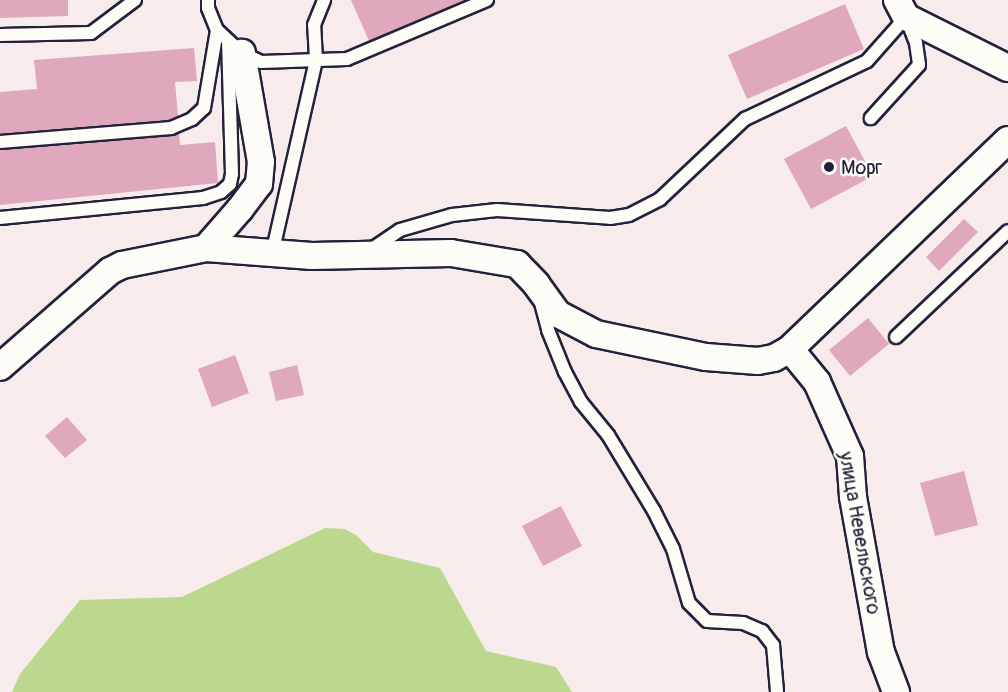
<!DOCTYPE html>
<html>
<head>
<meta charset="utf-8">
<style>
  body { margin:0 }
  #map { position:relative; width:1008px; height:692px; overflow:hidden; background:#f7ebeb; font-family:Pangolin,sans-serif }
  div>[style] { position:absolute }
  .green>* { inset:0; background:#bcd78e }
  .building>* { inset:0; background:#dfa8bc }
  .roads { filter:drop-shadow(2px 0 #22223b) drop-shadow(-2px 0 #22223b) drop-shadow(0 2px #22223b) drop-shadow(0 -2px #22223b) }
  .service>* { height:12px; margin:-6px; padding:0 6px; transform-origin:6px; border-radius:6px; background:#fdfcf7 }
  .minor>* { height:26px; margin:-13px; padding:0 13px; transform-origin:13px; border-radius:13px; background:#fdfcf7 }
  .dots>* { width:16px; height:16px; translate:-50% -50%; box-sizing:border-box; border:3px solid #fdfcf7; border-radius:50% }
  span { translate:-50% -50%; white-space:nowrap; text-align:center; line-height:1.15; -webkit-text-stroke:5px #fdfcf7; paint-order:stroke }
  .poi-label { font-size:20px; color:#22223b }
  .left { translate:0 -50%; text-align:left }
  .street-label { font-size:20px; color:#22223b }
</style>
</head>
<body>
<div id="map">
  <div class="green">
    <div style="clip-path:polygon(325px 528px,344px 529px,356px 535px,373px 552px,440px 568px,486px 651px,556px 667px,572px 692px,12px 692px,20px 674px,80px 600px,182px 597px)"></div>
  </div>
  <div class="building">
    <div style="clip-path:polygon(0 0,68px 0,68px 16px,0 18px)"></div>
    <div style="clip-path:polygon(351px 0,466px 0,369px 41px)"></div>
    <div style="clip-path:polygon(845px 4px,864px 49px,747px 99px,728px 55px)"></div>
    <div style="clip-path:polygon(194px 48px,197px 81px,175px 82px,178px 116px,169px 120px,0 134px,0 92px,37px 89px,34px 60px)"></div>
    <div style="clip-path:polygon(846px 126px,873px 176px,811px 209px,784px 159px)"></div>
    <div style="clip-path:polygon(179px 133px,180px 145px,215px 142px,218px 183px,0 205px,0 150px)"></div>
    <div style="clip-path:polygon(964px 219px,978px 232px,939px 271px,926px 257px)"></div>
    <div style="clip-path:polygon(868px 318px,889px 344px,850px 376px,829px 350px)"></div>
    <div style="clip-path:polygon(235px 355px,249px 393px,212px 407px,198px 369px)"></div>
    <div style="clip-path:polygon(297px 365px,304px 395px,276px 401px,269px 372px)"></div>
    <div style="clip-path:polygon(67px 417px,87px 440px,65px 458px,45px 436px)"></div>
    <div style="clip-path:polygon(964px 471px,978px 525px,935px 536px,920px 483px)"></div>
    <div style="clip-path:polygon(561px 506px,582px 546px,543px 566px,522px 526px)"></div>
  </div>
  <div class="roads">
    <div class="service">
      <div style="left:208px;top:0;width:8px;rotate:90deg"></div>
      <div style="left:208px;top:8px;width:24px;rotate:68deg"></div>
      <div style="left:217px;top:30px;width:34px;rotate:43deg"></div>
      <div style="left:242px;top:53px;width:21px;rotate:25deg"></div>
      <div style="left:261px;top:62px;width:86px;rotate:-2deg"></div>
      <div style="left:347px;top:59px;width:152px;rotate:-22.9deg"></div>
      <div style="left:0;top:35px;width:91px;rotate:-1.3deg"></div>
      <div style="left:91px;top:33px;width:55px;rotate:-36.9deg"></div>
      <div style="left:0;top:142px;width:172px;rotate:-4.7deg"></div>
      <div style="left:171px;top:128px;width:23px;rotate:-23deg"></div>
      <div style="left:192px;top:119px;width:16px;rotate:-43deg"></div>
      <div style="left:204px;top:108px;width:79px;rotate:-80.5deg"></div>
      <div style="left:0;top:218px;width:204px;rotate:-5.6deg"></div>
      <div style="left:203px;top:198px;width:19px;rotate:-18deg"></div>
      <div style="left:221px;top:192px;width:12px;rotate:-42deg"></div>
      <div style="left:230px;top:184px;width:10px;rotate:-79deg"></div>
      <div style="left:232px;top:174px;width:133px;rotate:-91.7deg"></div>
      <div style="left:369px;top:251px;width:37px;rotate:-34deg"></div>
      <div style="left:400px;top:230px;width:54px;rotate:-16.1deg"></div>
      <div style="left:452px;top:215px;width:45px;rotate:-6.3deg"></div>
      <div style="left:497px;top:210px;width:113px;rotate:4deg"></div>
      <div style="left:610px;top:218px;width:19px;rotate:-9deg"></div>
      <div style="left:629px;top:215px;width:35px;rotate:-27deg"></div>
      <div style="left:660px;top:199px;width:117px;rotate:-43.3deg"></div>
      <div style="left:745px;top:119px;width:135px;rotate:-25.4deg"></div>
      <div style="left:867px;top:61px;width:59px;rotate:-48.4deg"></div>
      <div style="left:906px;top:17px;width:28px;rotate:69deg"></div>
      <div style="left:916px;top:43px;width:22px;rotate:82deg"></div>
      <div style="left:919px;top:65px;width:72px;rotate:132.2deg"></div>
      <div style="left:272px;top:254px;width:199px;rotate:-77.2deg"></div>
      <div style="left:316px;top:60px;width:35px;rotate:-93deg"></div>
      <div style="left:314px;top:25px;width:27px;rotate:-68deg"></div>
      <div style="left:541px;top:303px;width:28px;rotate:75deg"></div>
      <div style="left:548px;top:330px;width:45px;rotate:68deg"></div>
      <div style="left:565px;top:372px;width:34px;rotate:62deg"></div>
      <div style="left:581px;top:402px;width:43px;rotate:50.7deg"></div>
      <div style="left:608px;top:435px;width:89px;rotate:58.8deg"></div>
      <div style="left:654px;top:511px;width:42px;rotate:63.4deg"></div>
      <div style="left:673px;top:549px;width:56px;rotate:73.5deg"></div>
      <div style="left:689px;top:603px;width:25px;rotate:45deg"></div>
      <div style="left:707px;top:621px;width:36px;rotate:3deg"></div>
      <div style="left:743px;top:623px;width:21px;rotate:23deg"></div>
      <div style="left:762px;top:631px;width:18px;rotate:52deg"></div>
      <div style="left:773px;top:645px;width:47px;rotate:85.1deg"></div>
      <div style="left:896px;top:337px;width:154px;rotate:-43.4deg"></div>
    </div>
    <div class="minor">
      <div style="left:897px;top:0;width:19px;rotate:62deg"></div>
      <div style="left:906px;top:17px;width:114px;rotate:26.6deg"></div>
      <div style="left:206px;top:248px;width:106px;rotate:4.3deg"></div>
      <div style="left:312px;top:256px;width:139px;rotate:-1.2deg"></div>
      <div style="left:451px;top:253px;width:67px;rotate:9.5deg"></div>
      <div style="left:517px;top:264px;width:28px;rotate:46deg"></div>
      <div style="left:536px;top:284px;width:37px;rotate:54deg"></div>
      <div style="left:558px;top:314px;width:43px;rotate:27.8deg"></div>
      <div style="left:596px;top:334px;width:112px;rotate:11.8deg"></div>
      <div style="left:706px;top:357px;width:52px;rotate:4.4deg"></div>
      <div style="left:758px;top:361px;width:16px;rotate:-11deg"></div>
      <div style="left:774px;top:358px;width:18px;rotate:-29deg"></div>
      <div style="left:790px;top:349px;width:302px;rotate:-43.8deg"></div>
      <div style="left:790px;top:349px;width:43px;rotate:50.7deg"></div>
      <div style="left:817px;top:382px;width:81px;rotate:66deg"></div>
      <div style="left:850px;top:456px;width:41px;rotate:85.8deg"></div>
      <div style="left:853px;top:497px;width:158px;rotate:79.8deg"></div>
      <div style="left:881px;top:652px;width:43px;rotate:69.4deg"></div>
      <div style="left:0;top:367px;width:146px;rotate:-41.1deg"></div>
      <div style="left:110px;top:271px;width:13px;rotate:-27deg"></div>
      <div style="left:122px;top:265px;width:86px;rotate:-11.4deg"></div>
      <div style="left:206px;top:248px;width:52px;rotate:-48.9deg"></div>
      <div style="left:240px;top:209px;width:31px;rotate:-53deg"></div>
      <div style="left:259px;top:184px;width:22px;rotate:-85deg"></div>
      <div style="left:261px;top:162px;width:111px;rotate:-99.9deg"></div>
    </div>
  </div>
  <div class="dots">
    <div style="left:829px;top:167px;background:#22223b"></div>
  </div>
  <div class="poi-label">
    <span class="left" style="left:841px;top:167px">Морг</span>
  </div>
  <div class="street-label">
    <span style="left:860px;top:533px;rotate:80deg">улица Невельского</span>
  </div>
</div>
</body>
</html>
